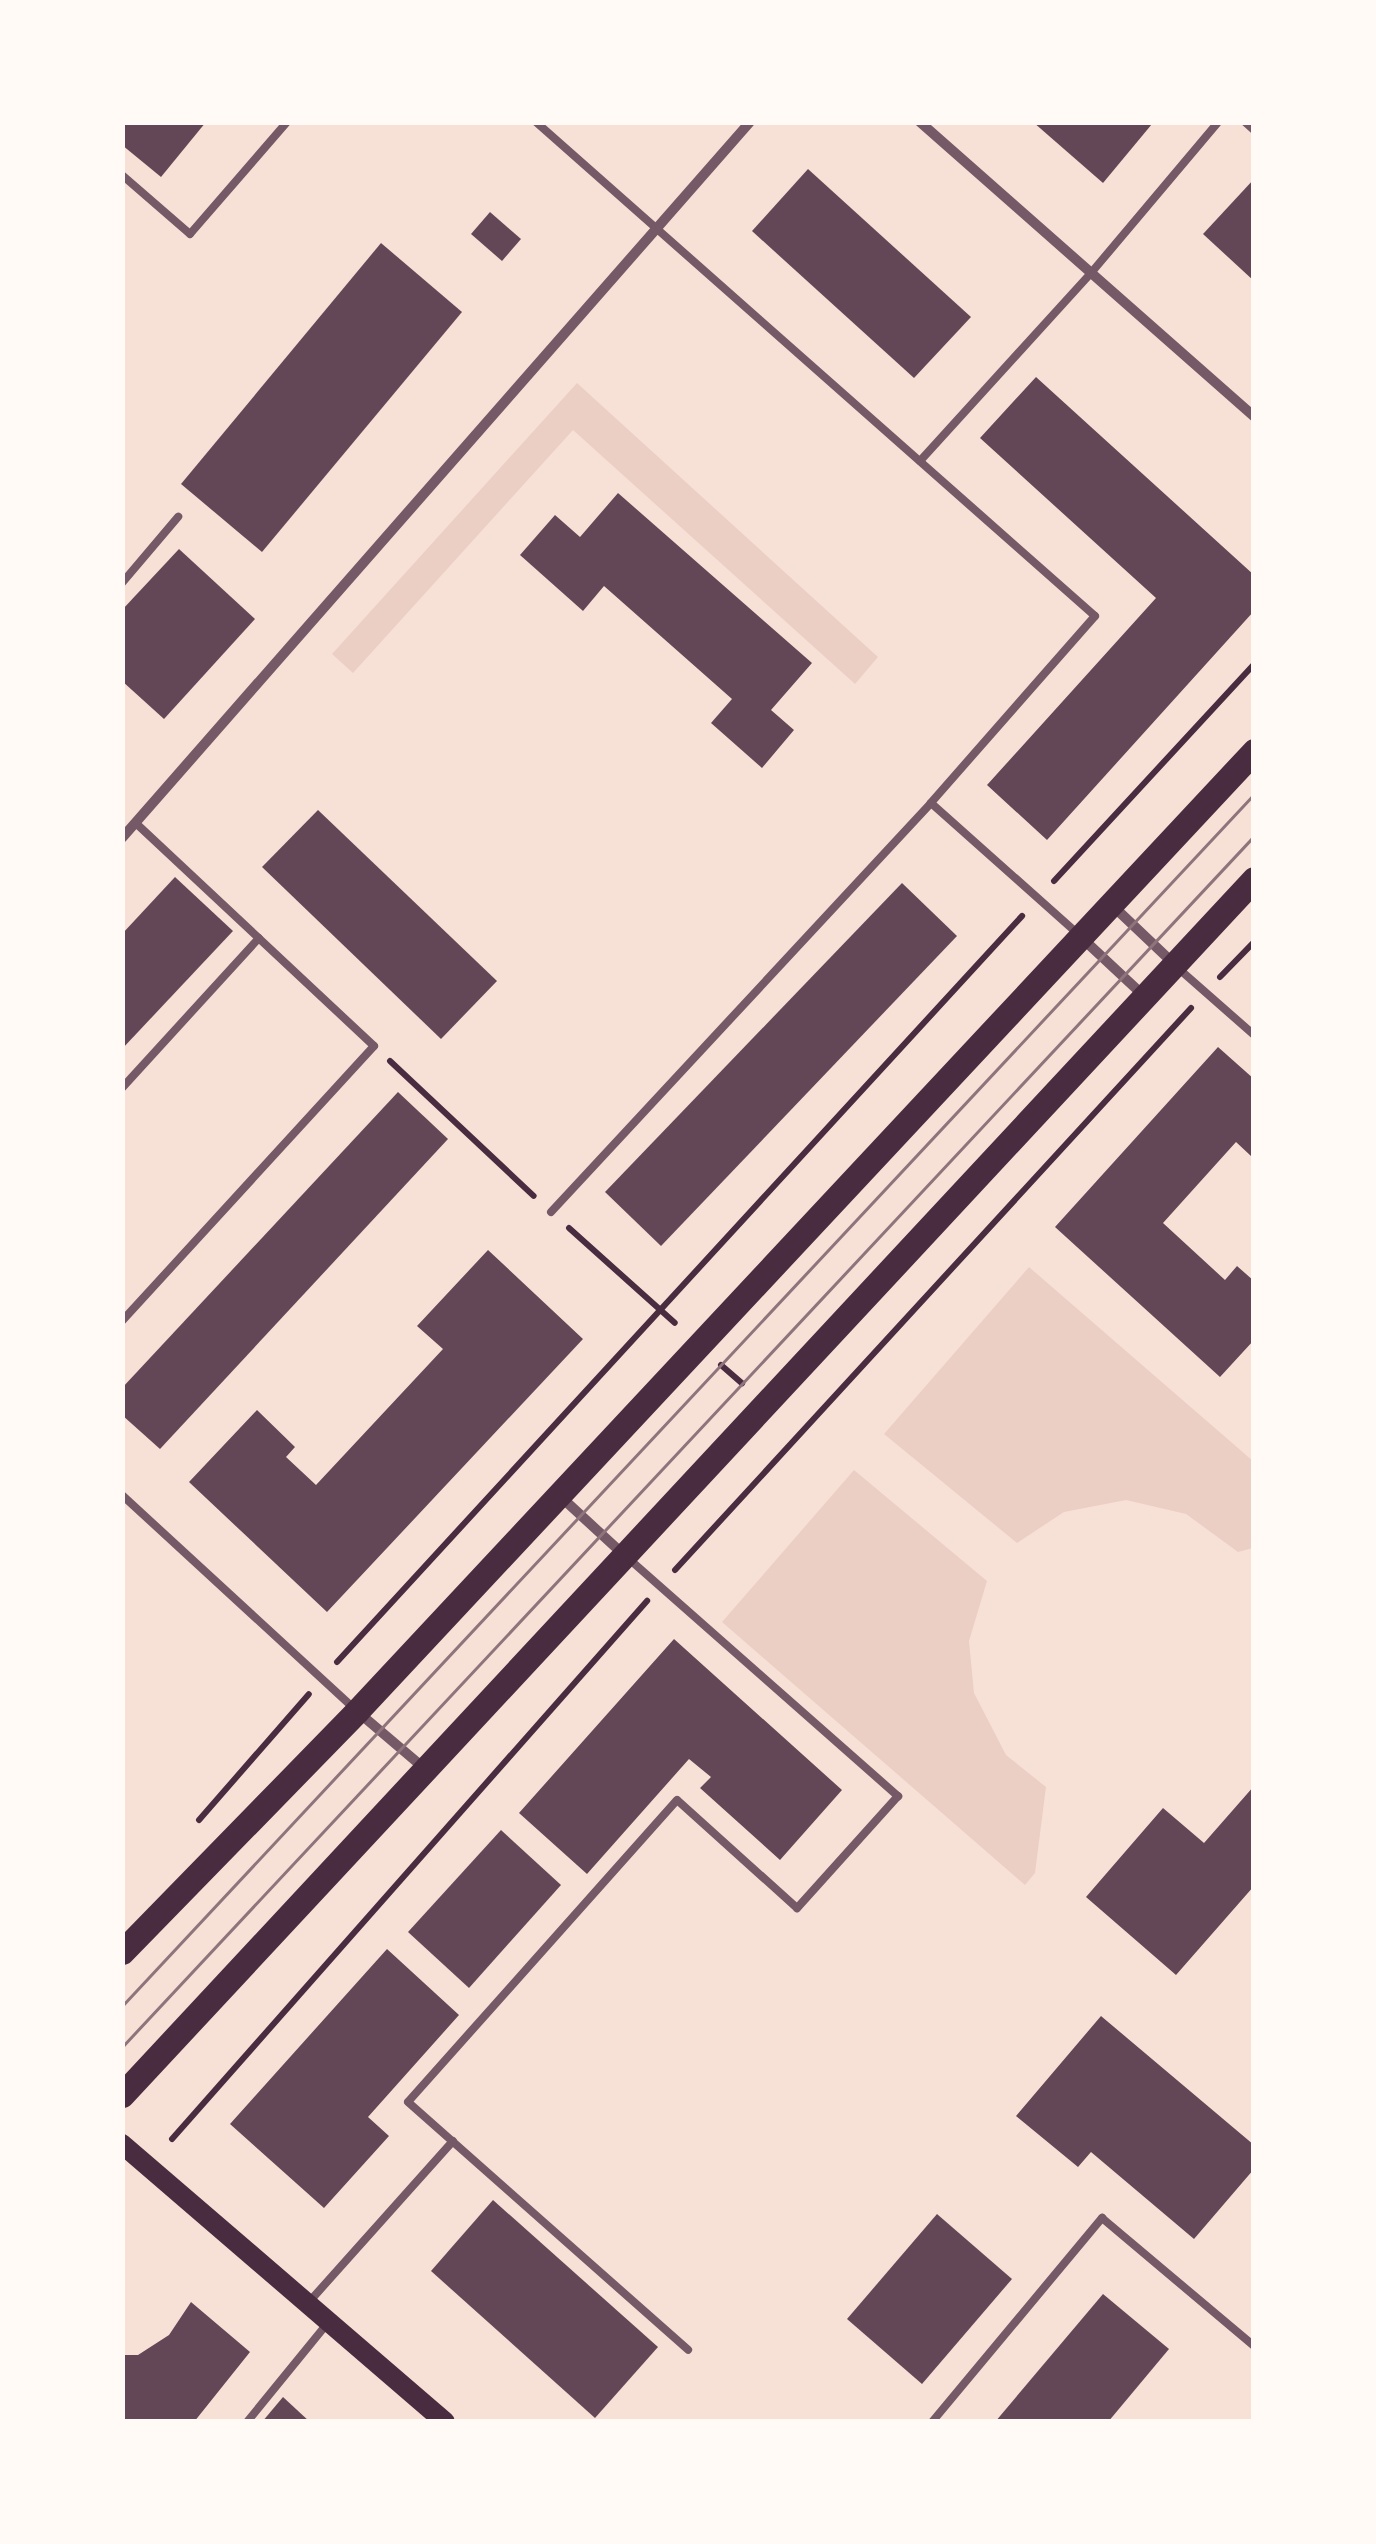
<!DOCTYPE html>
<html>
<head>
<meta charset="utf-8">
<style>
  body { margin:0 }
  #map { position:relative; width:1376px; height:2544px; overflow:hidden; background:#f7e1d7; font-family:"Exo 2",sans-serif }
  div>[style] { position:absolute }
  .green>* { inset:0; background:#ebcfc5 }
  .building>* { inset:0; background:#644757 }
  .path>* { height:6px; margin:-3px; padding:0 3px; transform-origin:3px; border-radius:3px; background:#4a2c40 }
  .service>* { height:8px; margin:-4px; padding:0 4px; transform-origin:4px; border-radius:4px; background:#755966 }
  .minor>* { height:10px; margin:-5px; padding:0 5px; transform-origin:5px; border-radius:5px; background:#755966 }
  .secondary>* { height:20px; margin:-10px; padding:0 10px; transform-origin:10px; border-radius:10px; background:#4a2c40 }
  .primary>* { height:25px; margin:-12.5px; padding:0 12.5px; transform-origin:12.5px; border-radius:12.5px; background:#4a2c40 }
  .tram>* { height:2.5px; margin:-1.25px; padding:0 1.25px; transform-origin:1.25px; border-radius:1.25px; background:#8f747c }
  span { translate:-50% -50%; white-space:nowrap; text-align:center; line-height:1.15; -webkit-text-stroke:8px #fffaf5; paint-order:stroke }
  .frame { position:absolute; inset:0; border:125px solid #fffaf5; pointer-events:none }
</style>
</head>
<body>
<div id="map">
  <div class="green">
    <div style="clip-path:polygon(577px 383px,878px 657px,855px 684px,573px 430px,353px 673px,332px 654px)"></div>
    <div style="clip-path:polygon(1029px 1267px,1253px 1461px,1253px 1548px,1238px 1552px,1186px 1514px,1126px 1500px,1064px 1512px,1017px 1543px,884px 1434px)"></div>
    <div style="clip-path:polygon(854px 1470px,987px 1581px,969px 1641px,974px 1693px,1006px 1755px,1046px 1787px,1035px 1873px,1025px 1885px,722px 1622px)"></div>
  </div>
  <div class="building">
    <div style="clip-path:polygon(122px 122px,206px 122px,161px 177px,122px 145px)"></div>
    <div style="clip-path:polygon(1033px 122px,1150px 122px,1152px 124px,1103px 183px)"></div>
    <div style="clip-path:polygon(808px 169px,971px 317px,914px 378px,752px 231px)"></div>
    <div style="clip-path:polygon(1254px 179px,1254px 281px,1203px 234px)"></div>
    <div style="clip-path:polygon(490px 212px,521px 239px,502px 261px,471px 234px)"></div>
    <div style="clip-path:polygon(381px 243px,462px 312px,262px 552px,181px 484px)"></div>
    <div style="clip-path:polygon(1036px 377px,1254px 575px,1254px 611px,1047px 840px,987px 785px,1156px 598px,980px 438px)"></div>
    <div style="clip-path:polygon(618px 493px,812px 663px,771px 710px,794px 730px,762px 768px,711px 723px,732px 699px,604px 586px,583px 611px,520px 555px,555px 515px,580px 537px)"></div>
    <div style="clip-path:polygon(179px 549px,255px 619px,164px 719px,122px 681px,122px 610px)"></div>
    <div style="clip-path:polygon(318px 810px,497px 981px,441px 1039px,262px 867px)"></div>
    <div style="clip-path:polygon(175px 877px,233px 931px,122px 1049px,122px 934px)"></div>
    <div style="clip-path:polygon(902px 883px,957px 936px,661px 1246px,605px 1192px)"></div>
    <div style="clip-path:polygon(1218px 1047px,1254px 1079px,1254px 1152px,1251px 1156px,1236px 1142px,1163px 1223px,1225px 1280px,1237px 1266px,1254px 1281px,1254px 1340px,1220px 1377px,1055px 1227px)"></div>
    <div style="clip-path:polygon(398px 1092px,448px 1139px,160px 1449px,122px 1415px,122px 1388px)"></div>
    <div style="clip-path:polygon(488px 1250px,583px 1339px,327px 1612px,189px 1482px,257px 1410px,295px 1447px,286px 1457px,316px 1485px,443px 1349px,417px 1326px)"></div>
    <div style="clip-path:polygon(674px 1639px,842px 1790px,780px 1860px,700px 1788px,711px 1777px,689px 1759px,587px 1874px,519px 1813px)"></div>
    <div style="clip-path:polygon(1254px 1786px,1254px 1886px,1176px 1975px,1086px 1897px,1163px 1808px,1204px 1843px)"></div>
    <div style="clip-path:polygon(501px 1830px,561px 1885px,469px 1988px,408px 1932px)"></div>
    <div style="clip-path:polygon(387px 1949px,459px 2015px,368px 2117px,389px 2136px,324px 2208px,230px 2124px)"></div>
    <div style="clip-path:polygon(1101px 2016px,1254px 2145px,1254px 2169px,1194px 2239px,1091px 2152px,1078px 2167px,1016px 2116px)"></div>
    <div style="clip-path:polygon(493px 2200px,658px 2347px,595px 2418px,431px 2271px)"></div>
    <div style="clip-path:polygon(937px 2214px,1012px 2279px,922px 2384px,847px 2319px)"></div>
    <div style="clip-path:polygon(1103px 2294px,1169px 2349px,1108px 2422px,995px 2422px)"></div>
    <div style="clip-path:polygon(191px 2302px,250px 2352px,194px 2422px,122px 2422px,122px 2355px,138px 2355px,169px 2335px)"></div>
    <div style="clip-path:polygon(283px 2397px,310px 2422px,262px 2422px)"></div>
  </div>
  <div class="path">
    <div style="left:1054px;top:881px;width:295px;rotate:-47.3deg"></div>
    <div style="left:1220px;top:977px;width:49px;rotate:-45.8deg"></div>
    <div style="left:390px;top:1061px;width:197px;rotate:43.2deg"></div>
    <div style="left:569px;top:1228px;width:142px;rotate:41.9deg"></div>
    <div style="left:721px;top:1365px;width:28px;rotate:41deg"></div>
    <div style="left:675px;top:1570px;width:763px;rotate:-47.44deg"></div>
    <div style="left:337px;top:1662px;width:1013px;rotate:-47.44deg"></div>
    <div style="left:199px;top:1820px;width:167px;rotate:-48.9deg"></div>
    <div style="left:172px;top:2139px;width:718px;rotate:-48.56deg"></div>
  </div>
  <div class="service">
    <div style="left:536px;top:122px;width:746px;rotate:41.47deg"></div>
    <div style="left:1095px;top:616px;width:249px;rotate:131.3deg"></div>
    <div style="left:1245px;top:122px;width:12px;rotate:42deg"></div>
    <div style="left:122px;top:175px;width:90px;rotate:40.9deg"></div>
    <div style="left:190px;top:234px;width:148px;rotate:-49.1deg"></div>
    <div style="left:920px;top:461px;width:254px;rotate:-47.7deg"></div>
    <div style="left:1091px;top:273px;width:197px;rotate:-49.9deg"></div>
    <div style="left:122px;top:583px;width:87px;rotate:-49.7deg"></div>
    <div style="left:1179px;top:969px;width:100px;rotate:41.3deg"></div>
    <div style="left:122px;top:1088px;width:203px;rotate:-47.6deg"></div>
    <div style="left:551px;top:1212px;width:558px;rotate:-47.1deg"></div>
    <div style="left:931px;top:803px;width:197px;rotate:41.7deg"></div>
    <div style="left:122px;top:1321px;width:373px;rotate:-47.5deg"></div>
    <div style="left:374px;top:1046px;width:326px;rotate:-136.9deg"></div>
    <div style="left:122px;top:1495px;width:315px;rotate:42.6deg"></div>
    <div style="left:629px;top:1559px;width:359px;rotate:41.4deg"></div>
    <div style="left:898px;top:1796px;width:151px;rotate:132deg"></div>
    <div style="left:797px;top:1908px;width:161px;rotate:-138deg"></div>
    <div style="left:677px;top:1800px;width:404px;rotate:131.7deg"></div>
    <div style="left:408px;top:2102px;width:374px;rotate:41.5deg"></div>
    <div style="left:309px;top:2302px;width:216px;rotate:-48.2deg"></div>
    <div style="left:247px;top:2422px;width:127px;rotate:-50.8deg"></div>
    <div style="left:932px;top:2422px;width:266px;rotate:-50.2deg"></div>
    <div style="left:1102px;top:2218px;width:199px;rotate:40.1deg"></div>
  </div>
  <div class="minor">
    <div style="left:920px;top:122px;width:445px;rotate:41.4deg"></div>
    <div style="left:122px;top:838px;width:952px;rotate:-48.75deg"></div>
    <div style="left:1113px;top:906px;width:83px;rotate:43.5deg"></div>
    <div style="left:1083px;top:939px;width:83px;rotate:43.1deg"></div>
    <div style="left:560px;top:1496px;width:88px;rotate:42.7deg"></div>
    <div style="left:358px;top:1712px;width:88px;rotate:40.4deg"></div>
  </div>
  <div class="secondary">
    <div style="left:122px;top:2144px;width:426px;rotate:40.7deg"></div>
  </div>
  <div class="primary">
    <div style="left:122px;top:1952px;width:337px;rotate:-45.7deg"></div>
    <div style="left:357px;top:1711px;width:1314px;rotate:-46.94deg"></div>
    <div style="left:122px;top:2095px;width:1661px;rotate:-47.05deg"></div>
  </div>
  <div class="tram">
    <div style="left:122px;top:2006px;width:1658px;rotate:-46.95deg"></div>
    <div style="left:122px;top:2047px;width:1658px;rotate:-46.93deg"></div>
  </div>
  <div class="frame"></div>
</div>
</body>
</html>
